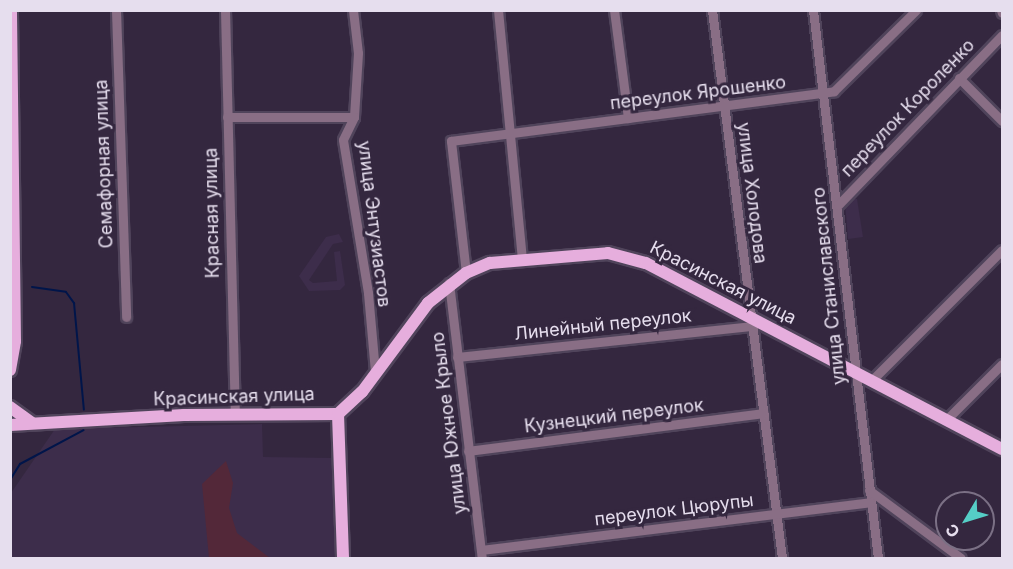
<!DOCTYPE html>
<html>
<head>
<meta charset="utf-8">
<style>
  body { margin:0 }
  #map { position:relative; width:1013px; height:569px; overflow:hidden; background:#34273f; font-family:Inter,sans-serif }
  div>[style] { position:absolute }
  .built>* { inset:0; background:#3d2d4b }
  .green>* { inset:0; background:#532839 }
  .stream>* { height:2px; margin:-1px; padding:0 1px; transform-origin:1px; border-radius:1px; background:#00154a }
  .roads { filter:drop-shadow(2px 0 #50445b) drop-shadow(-2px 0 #50445b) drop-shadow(0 2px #50445b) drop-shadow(0 -2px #50445b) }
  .minor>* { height:9px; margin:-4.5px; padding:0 4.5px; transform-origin:4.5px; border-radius:4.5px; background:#896e85 }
  .major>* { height:12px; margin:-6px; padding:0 6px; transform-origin:6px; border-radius:6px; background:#e6aedd }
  span { translate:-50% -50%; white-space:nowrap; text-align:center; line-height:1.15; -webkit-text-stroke:6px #34273f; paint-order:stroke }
  .street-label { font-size:18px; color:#e6deee }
  .frame { position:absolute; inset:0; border:12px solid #e6deee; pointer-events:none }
  .north { position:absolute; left:935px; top:491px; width:60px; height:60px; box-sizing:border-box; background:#34273f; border:2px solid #7b7085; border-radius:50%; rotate:232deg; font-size:16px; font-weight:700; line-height:24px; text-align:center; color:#e6deee }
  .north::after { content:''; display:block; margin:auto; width:21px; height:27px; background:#55cec6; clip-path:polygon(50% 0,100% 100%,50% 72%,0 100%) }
</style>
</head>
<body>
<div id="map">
  <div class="built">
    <div style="clip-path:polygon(852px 199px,857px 199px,863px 237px,848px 239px,845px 203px)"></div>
    <div style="clip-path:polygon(339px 234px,343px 242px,333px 244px,309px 280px,313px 283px,337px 281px,334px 252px,340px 251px,345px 285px,340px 290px,309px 291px,299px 276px,326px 237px)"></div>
    <div style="clip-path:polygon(262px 424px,263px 457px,332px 458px,336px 558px,11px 558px,11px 493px,55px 429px)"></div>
  </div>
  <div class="green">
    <div style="clip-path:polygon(226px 461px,233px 483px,229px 508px,237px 533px,270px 558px,209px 558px,202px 484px)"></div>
  </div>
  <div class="stream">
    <div style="left:32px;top:287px;width:34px;rotate:8deg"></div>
    <div style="left:66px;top:292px;width:14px;rotate:54deg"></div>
    <div style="left:74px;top:303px;width:107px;rotate:84.7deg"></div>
    <div style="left:10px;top:480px;width:19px;rotate:-58deg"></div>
    <div style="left:20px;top:464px;width:72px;rotate:-28deg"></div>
  </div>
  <div class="roads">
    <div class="minor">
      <div style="left:116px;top:10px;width:307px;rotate:88.1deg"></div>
      <div style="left:225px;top:10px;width:404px;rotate:88.6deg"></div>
      <div style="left:353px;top:10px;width:43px;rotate:83.4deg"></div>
      <div style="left:358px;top:53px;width:64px;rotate:93.6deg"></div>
      <div style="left:354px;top:117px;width:25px;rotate:116deg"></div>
      <div style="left:343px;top:140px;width:155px;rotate:80.7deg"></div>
      <div style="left:368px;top:293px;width:78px;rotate:84.9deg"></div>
      <div style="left:498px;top:10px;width:252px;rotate:84.5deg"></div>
      <div style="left:614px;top:10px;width:109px;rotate:82.6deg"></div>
      <div style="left:712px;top:10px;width:552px;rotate:82.72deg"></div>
      <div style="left:813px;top:10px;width:552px;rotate:83.24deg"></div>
      <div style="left:1001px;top:10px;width:3px;rotate:72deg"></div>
      <div style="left:959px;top:78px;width:61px;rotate:45deg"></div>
      <div style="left:227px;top:117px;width:127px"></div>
      <div style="left:838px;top:205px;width:236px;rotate:-46deg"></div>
      <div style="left:466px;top:273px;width:133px;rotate:-96.5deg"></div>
      <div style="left:451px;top:141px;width:386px;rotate:-7.4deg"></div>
      <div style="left:834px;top:91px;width:115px;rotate:-44.6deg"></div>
      <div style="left:449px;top:283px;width:277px;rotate:83.2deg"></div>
      <div style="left:457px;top:357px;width:298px;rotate:-6deg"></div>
      <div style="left:873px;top:379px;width:182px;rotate:-45deg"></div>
      <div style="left:948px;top:418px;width:76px;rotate:-45deg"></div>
      <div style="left:468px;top:451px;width:298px;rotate:-7.3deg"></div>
      <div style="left:869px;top:490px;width:114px;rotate:36.5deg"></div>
      <div style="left:481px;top:550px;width:392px;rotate:-7deg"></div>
    </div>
    <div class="major">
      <div style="left:10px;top:370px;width:29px;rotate:-80deg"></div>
      <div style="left:15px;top:341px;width:331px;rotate:-90.7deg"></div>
      <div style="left:10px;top:407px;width:27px;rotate:36deg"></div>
      <div style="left:338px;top:414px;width:144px;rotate:88deg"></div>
      <div style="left:10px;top:425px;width:174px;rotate:-3.3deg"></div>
      <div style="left:184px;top:415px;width:154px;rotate:-0.4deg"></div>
      <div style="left:338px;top:414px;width:33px;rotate:-43deg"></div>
      <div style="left:362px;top:392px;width:111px;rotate:-53.4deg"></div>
      <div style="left:428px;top:303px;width:48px;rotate:-38.3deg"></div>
      <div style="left:466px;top:273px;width:26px;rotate:-23deg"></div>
      <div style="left:490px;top:263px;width:118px;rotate:-4.8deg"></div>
      <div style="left:608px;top:253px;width:39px;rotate:15deg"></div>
      <div style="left:646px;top:263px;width:402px;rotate:27.6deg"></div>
    </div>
  </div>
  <div class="street-label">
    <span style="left:698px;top:93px;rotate:-7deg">переулок Ярошенко</span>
    <span style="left:908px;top:108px;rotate:-46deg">переулок Короленко</span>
    <span style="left:104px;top:164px;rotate:-92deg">Семафорная улица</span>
    <span style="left:752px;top:193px;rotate:83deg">улица Холодова</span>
    <span style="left:212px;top:213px;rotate:-91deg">Красная улица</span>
    <span style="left:374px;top:224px;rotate:83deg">улица Энтузиастов</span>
    <span style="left:723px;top:283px;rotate:27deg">Красинская улица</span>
    <span style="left:829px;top:286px;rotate:-96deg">улица Станиславского</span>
    <span style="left:603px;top:325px;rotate:-6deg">Линейный переулок</span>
    <span style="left:234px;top:397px;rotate:-2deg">Красинская улица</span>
    <span style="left:614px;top:416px;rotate:-7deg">Кузнецкий переулок</span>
    <span style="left:449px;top:423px;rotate:-97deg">улица Южное Крыло</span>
    <span style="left:674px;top:510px;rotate:-7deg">переулок Цюрупы</span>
  </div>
  <div class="frame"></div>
  <div class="north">С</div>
</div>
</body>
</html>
